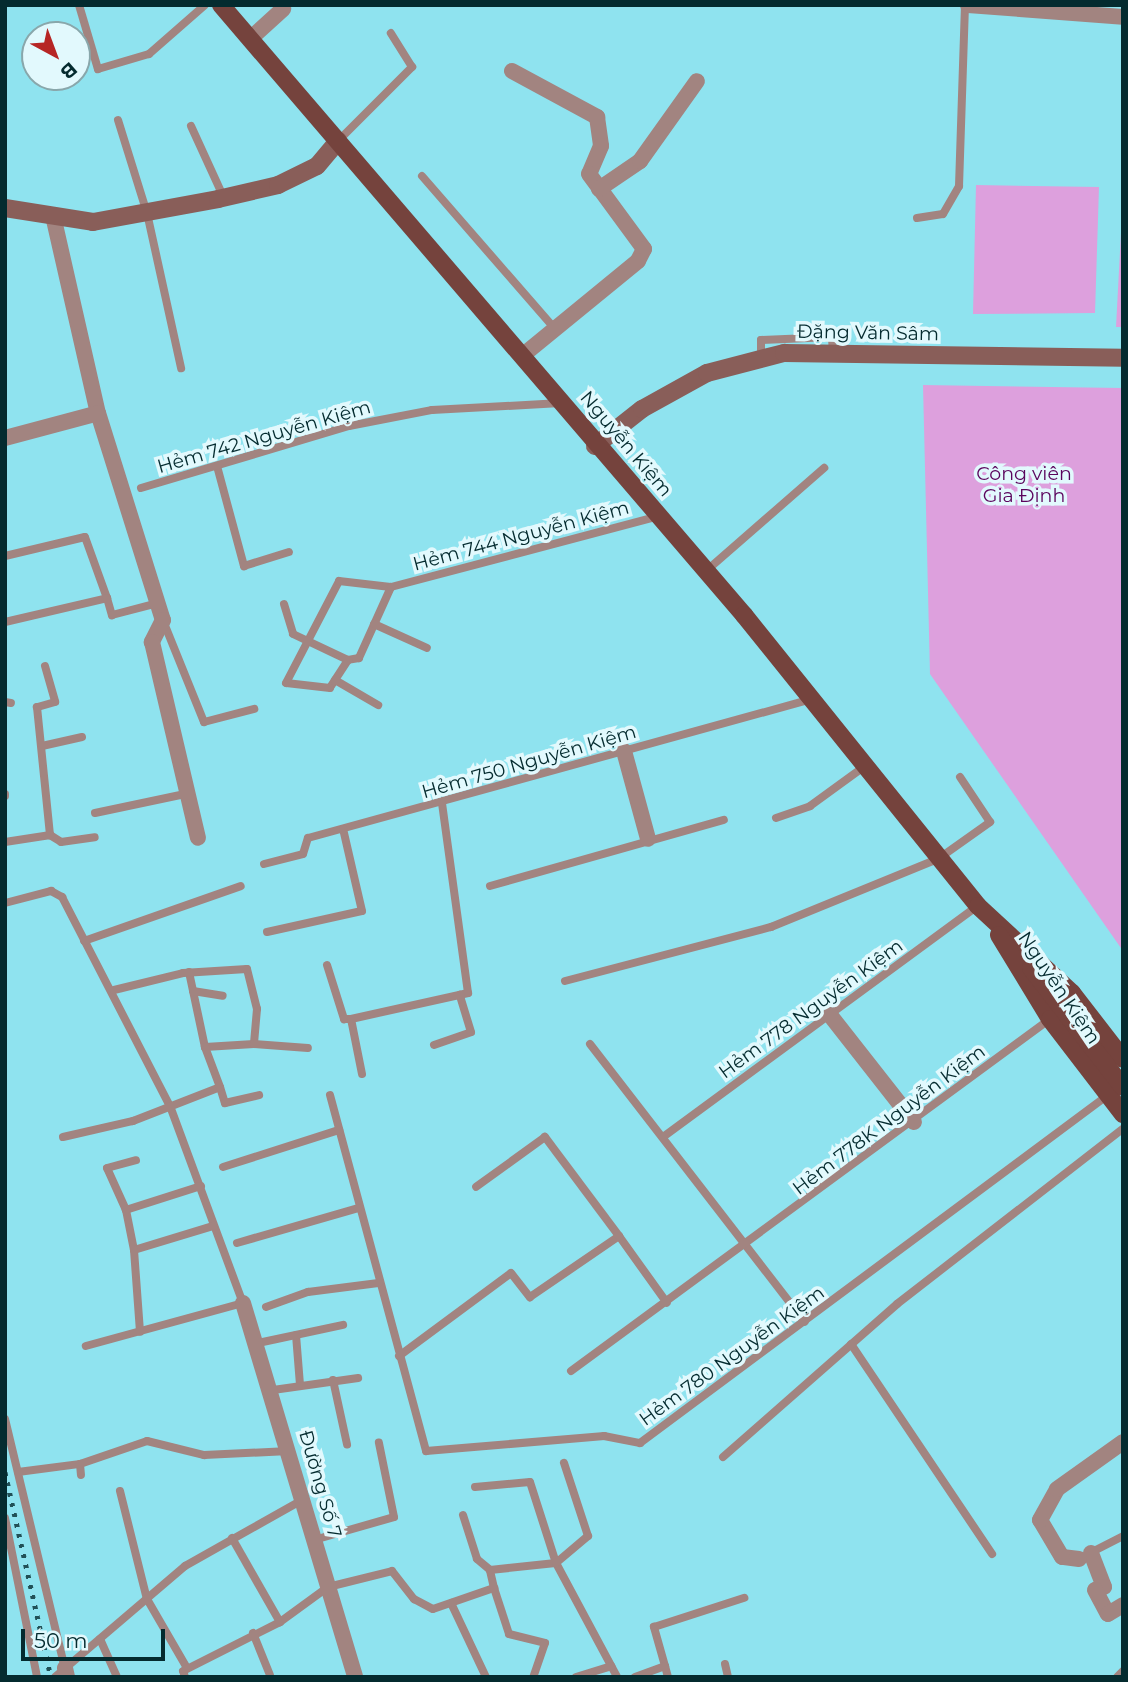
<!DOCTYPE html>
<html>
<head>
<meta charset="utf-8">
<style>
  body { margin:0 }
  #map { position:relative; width:1128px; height:1682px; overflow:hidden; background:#8fe3ef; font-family:Montserrat,sans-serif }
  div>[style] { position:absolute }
  .green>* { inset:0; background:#dda0dd }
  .lane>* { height:8px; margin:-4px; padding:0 4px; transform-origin:4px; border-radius:4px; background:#a28480 }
  .street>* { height:16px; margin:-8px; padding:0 8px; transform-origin:8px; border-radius:8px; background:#a28480 }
  .secondary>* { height:18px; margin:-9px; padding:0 9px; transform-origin:9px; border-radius:9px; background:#895e59 }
  .primary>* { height:18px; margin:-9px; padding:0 9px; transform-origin:9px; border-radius:9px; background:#75433d }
  .rail>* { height:5px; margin-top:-2.5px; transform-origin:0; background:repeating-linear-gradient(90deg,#215157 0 3.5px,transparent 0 10.5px) }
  span { translate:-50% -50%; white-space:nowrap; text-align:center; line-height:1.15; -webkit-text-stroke:7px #e2f9fd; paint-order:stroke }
  .street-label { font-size:19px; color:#042b2f }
  .park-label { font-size:19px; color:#5a045d }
  .frame { position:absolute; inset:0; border:7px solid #042b2f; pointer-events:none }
  .north { position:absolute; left:21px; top:21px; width:70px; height:70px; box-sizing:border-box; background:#e2f9fd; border:2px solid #89a7ab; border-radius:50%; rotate:139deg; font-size:19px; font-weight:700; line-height:28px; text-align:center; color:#042b2f }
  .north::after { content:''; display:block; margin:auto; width:24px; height:32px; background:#b62625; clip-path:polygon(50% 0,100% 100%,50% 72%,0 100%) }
  .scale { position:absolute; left:21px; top:1629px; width:144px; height:32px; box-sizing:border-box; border:4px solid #042b2f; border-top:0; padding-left:9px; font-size:21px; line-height:24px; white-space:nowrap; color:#042b2f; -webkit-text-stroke:5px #e2f9fd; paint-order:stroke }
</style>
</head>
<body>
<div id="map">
  <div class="green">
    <div style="clip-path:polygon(976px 185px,1099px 187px,1095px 313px,973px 314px)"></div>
    <div style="clip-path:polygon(1123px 195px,1123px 327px,1116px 327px)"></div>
    <div style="clip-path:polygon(923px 385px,1123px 388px,1123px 951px,930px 674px)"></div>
  </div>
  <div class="lane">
    <div style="left:79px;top:5px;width:67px;rotate:73.5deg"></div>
    <div style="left:98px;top:69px;width:53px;rotate:-16.4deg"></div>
    <div style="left:149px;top:54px;width:74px;rotate:-41.2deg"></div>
    <div style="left:118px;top:120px;width:97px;rotate:72.7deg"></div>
    <div style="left:147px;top:213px;width:159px;rotate:77.6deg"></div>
    <div style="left:191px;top:126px;width:79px;rotate:65.4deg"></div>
    <div style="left:338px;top:141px;width:105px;rotate:-45deg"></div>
    <div style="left:412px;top:67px;width:40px;rotate:-122deg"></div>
    <div style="left:422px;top:176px;width:203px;rotate:49deg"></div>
    <div style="left:917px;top:218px;width:26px;rotate:-9deg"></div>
    <div style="left:943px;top:214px;width:32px;rotate:-60deg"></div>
    <div style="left:959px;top:186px;width:181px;rotate:-88.1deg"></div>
    <div style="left:761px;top:359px;width:19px;rotate:-90deg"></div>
    <div style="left:761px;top:340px;width:71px;rotate:-2.4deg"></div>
    <div style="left:832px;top:337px;width:17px;rotate:87deg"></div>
    <div style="left:217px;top:466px;width:104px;rotate:74.9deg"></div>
    <div style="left:244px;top:566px;width:47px;rotate:-17.3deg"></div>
    <div style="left:141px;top:488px;width:217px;rotate:-16.6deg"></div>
    <div style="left:349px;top:426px;width:85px;rotate:-10.9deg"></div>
    <div style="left:432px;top:410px;width:129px;rotate:-3.1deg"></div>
    <div style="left:5px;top:556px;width:82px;rotate:-13.4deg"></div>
    <div style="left:85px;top:537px;width:65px;rotate:70.2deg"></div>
    <div style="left:706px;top:571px;width:157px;rotate:-41.1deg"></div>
    <div style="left:391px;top:587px;width:78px;rotate:114.3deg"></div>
    <div style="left:359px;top:658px;width:11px;rotate:170deg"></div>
    <div style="left:348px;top:660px;width:33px;rotate:123deg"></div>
    <div style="left:330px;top:688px;width:44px;rotate:-173.5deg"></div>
    <div style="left:286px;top:683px;width:115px;rotate:-62.5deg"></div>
    <div style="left:339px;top:581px;width:52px;rotate:6.6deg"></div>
    <div style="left:391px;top:587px;width:277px;rotate:-14.8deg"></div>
    <div style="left:284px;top:604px;width:31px;rotate:73deg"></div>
    <div style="left:293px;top:634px;width:61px;rotate:25.3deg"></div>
    <div style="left:5px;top:622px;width:105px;rotate:-13.2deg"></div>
    <div style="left:107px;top:598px;width:18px;rotate:74deg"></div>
    <div style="left:112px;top:615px;width:48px;rotate:-14.6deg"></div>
    <div style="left:164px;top:623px;width:107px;rotate:68deg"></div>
    <div style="left:204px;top:722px;width:52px;rotate:-14.6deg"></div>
    <div style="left:374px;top:624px;width:58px;rotate:24.4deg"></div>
    <div style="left:45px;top:666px;width:37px;rotate:74deg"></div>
    <div style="left:55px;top:702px;width:19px;rotate:164deg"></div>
    <div style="left:37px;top:707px;width:129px;rotate:84.2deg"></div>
    <div style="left:50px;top:835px;width:13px;rotate:32deg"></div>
    <div style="left:61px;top:842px;width:34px;rotate:-8deg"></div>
    <div style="left:335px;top:680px;width:50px;rotate:30.2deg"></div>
    <div style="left:5px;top:702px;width:6px;rotate:9deg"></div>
    <div style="left:42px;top:746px;width:41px;rotate:-12.7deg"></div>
    <div style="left:5px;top:794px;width:2px;rotate:90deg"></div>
    <div style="left:95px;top:813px;width:92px;rotate:-11.9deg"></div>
    <div style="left:776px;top:818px;width:36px;rotate:-19deg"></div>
    <div style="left:810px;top:806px;width:68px;rotate:-36deg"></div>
    <div style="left:5px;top:842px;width:46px;rotate:-8.8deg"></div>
    <div style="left:264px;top:864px;width:40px;rotate:-14.4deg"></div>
    <div style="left:303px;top:854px;width:17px;rotate:-73deg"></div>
    <div style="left:308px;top:838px;width:523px;rotate:-15.42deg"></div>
    <div style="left:490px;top:886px;width:243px;rotate:-15.8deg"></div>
    <div style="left:5px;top:903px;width:48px;rotate:-14.6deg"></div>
    <div style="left:51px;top:891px;width:13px;rotate:29deg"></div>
    <div style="left:62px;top:897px;width:235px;rotate:62.7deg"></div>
    <div style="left:170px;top:1106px;width:210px;rotate:69.7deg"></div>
    <div style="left:243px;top:1303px;width:163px;rotate:164.7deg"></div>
    <div style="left:267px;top:932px;width:97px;rotate:-12.5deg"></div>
    <div style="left:362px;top:911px;width:84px;rotate:-103deg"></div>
    <div style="left:84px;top:941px;width:166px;rotate:-19.3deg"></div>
    <div style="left:327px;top:965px;width:57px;rotate:72.5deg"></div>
    <div style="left:344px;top:1019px;width:7px"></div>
    <div style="left:189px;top:972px;width:77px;rotate:78deg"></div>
    <div style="left:205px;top:1047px;width:49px;rotate:-3.5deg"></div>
    <div style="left:565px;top:981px;width:213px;rotate:-14.7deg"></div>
    <div style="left:771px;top:927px;width:180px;rotate:-22.2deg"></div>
    <div style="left:938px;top:859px;width:64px;rotate:-35.4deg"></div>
    <div style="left:990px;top:822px;width:54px;rotate:-123.7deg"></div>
    <div style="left:114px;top:990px;width:71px;rotate:-13.8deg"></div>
    <div style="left:183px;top:973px;width:64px;rotate:-3.6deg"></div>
    <div style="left:247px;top:969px;width:41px;rotate:76deg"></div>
    <div style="left:257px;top:1009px;width:35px;rotate:95deg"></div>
    <div style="left:254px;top:1044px;width:54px;rotate:4.2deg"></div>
    <div style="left:193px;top:991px;width:30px;rotate:9deg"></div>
    <div style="left:590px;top:1044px;width:351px;rotate:52.3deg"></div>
    <div style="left:434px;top:1045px;width:39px;rotate:-19deg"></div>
    <div style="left:471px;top:1032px;width:39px;rotate:-107deg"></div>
    <div style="left:362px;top:1074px;width:56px;rotate:-101.3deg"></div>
    <div style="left:351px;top:1019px;width:120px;rotate:-12.5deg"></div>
    <div style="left:468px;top:993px;width:191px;rotate:-97.8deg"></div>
    <div style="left:220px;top:1087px;width:17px;rotate:73deg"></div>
    <div style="left:225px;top:1103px;width:35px;rotate:-13deg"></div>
    <div style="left:330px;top:1095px;width:369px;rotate:74.9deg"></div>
    <div style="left:426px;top:1451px;width:179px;rotate:-4.8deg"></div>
    <div style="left:604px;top:1436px;width:37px;rotate:11deg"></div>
    <div style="left:640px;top:1443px;width:583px;rotate:-36.63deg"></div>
    <div style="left:63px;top:1137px;width:72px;rotate:-12.9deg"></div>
    <div style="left:133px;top:1121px;width:93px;rotate:-21.3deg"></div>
    <div style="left:220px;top:1087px;width:43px;rotate:-110.6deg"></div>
    <div style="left:663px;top:1137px;width:391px;rotate:-36.3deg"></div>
    <div style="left:223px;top:1167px;width:122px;rotate:-17.7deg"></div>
    <div style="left:201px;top:1186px;width:79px;rotate:162.3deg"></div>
    <div style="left:126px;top:1210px;width:41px;rotate:78.7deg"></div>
    <div style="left:134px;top:1250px;width:83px;rotate:-16.9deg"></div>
    <div style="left:126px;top:1210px;width:46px;rotate:-114.3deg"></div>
    <div style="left:107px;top:1168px;width:30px;rotate:-15deg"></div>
    <div style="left:619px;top:1236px;width:82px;rotate:54.4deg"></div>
    <div style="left:237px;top:1243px;width:126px;rotate:-16.1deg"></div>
    <div style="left:134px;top:1250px;width:82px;rotate:85.8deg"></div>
    <div style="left:266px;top:1307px;width:45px;rotate:-19.7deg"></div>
    <div style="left:308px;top:1292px;width:71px;rotate:-7.3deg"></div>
    <div style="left:296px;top:1335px;width:50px;rotate:85.4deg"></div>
    <div style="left:258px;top:1343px;width:87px;rotate:-12deg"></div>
    <div style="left:851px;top:1344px;width:253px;rotate:56.1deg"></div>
    <div style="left:399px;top:1356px;width:139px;rotate:-36.5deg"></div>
    <div style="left:511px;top:1273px;width:31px;rotate:52deg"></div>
    <div style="left:530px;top:1297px;width:108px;rotate:-34.4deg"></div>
    <div style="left:619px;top:1236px;width:124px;rotate:-126.8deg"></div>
    <div style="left:545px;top:1137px;width:85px;rotate:144.1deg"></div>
    <div style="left:571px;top:1371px;width:594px;rotate:-36.31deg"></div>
    <div style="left:333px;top:1380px;width:66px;rotate:77.7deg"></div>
    <div style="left:273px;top:1390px;width:86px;rotate:-8deg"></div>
    <div style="left:5px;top:1419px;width:256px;rotate:76.5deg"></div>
    <div style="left:723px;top:1457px;width:232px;rotate:-41.3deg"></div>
    <div style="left:897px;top:1304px;width:286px;rotate:-37.8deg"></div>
    <div style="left:80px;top:1464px;width:11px;rotate:85deg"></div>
    <div style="left:18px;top:1472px;width:63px;rotate:-7.4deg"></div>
    <div style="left:80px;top:1464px;width:71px;rotate:-18.9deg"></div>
    <div style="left:147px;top:1441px;width:59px;rotate:13.8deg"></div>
    <div style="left:204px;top:1455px;width:85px;rotate:-2.7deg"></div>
    <div style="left:475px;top:1487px;width:55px;rotate:-5.2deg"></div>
    <div style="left:530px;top:1482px;width:85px;rotate:72.2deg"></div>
    <div style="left:556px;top:1563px;width:129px;rotate:61.8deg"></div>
    <div style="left:120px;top:1491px;width:111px;rotate:76deg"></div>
    <div style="left:147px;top:1599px;width:80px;rotate:59.9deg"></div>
    <div style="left:463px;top:1515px;width:46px;rotate:72.3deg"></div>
    <div style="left:477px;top:1559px;width:17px;rotate:40deg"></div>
    <div style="left:5px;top:1518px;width:162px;rotate:78.6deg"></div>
    <div style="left:232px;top:1538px;width:97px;rotate:60.3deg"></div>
    <div style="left:314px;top:1540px;width:83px;rotate:-16deg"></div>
    <div style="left:394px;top:1517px;width:76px;rotate:-101.5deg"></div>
    <div style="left:1088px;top:1554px;width:39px;rotate:-27deg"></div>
    <div style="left:494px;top:1588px;width:48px;rotate:71.9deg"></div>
    <div style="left:509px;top:1634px;width:37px;rotate:14deg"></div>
    <div style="left:545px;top:1643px;width:36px;rotate:109deg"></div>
    <div style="left:451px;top:1603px;width:82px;rotate:64.7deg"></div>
    <div style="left:253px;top:1633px;width:45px;rotate:68deg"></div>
    <div style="left:100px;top:1639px;width:42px;rotate:65.9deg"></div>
    <div style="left:725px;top:1664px;width:13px;rotate:77deg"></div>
    <div style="left:665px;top:1666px;width:41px;rotate:-105.8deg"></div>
    <div style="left:654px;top:1627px;width:95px;rotate:-17.9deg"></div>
    <div style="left:55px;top:1677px;width:171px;rotate:-40.5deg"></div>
    <div style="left:185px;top:1566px;width:134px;rotate:-29.4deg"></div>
    <div style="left:185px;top:1677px;width:6px;rotate:-108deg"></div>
    <div style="left:183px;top:1671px;width:109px;rotate:-26.8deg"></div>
    <div style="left:280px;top:1622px;width:59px;rotate:-36.1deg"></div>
    <div style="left:328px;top:1587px;width:66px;rotate:-14deg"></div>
    <div style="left:392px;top:1571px;width:36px;rotate:52deg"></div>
    <div style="left:414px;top:1599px;width:21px;rotate:28deg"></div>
    <div style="left:433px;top:1609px;width:65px;rotate:-19deg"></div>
    <div style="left:494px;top:1588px;width:18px;rotate:-103deg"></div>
    <div style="left:490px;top:1570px;width:66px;rotate:-6.1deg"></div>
    <div style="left:556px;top:1563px;width:42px;rotate:-40.2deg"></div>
    <div style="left:588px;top:1536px;width:77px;rotate:-108.2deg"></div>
    <div style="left:576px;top:1677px;width:37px;rotate:-17deg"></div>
    <div style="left:635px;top:1677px;width:32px;rotate:-20deg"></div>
    <div style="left:665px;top:1666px;width:11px;rotate:75deg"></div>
    <div style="left:1117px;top:1677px;width:8px;rotate:-45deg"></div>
  </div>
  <div class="street">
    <div style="left:968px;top:5px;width:155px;rotate:4.4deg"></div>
    <div style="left:250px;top:39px;width:45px;rotate:-42.3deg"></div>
    <div style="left:512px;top:71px;width:97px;rotate:28.4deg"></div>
    <div style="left:597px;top:117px;width:29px;rotate:82deg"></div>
    <div style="left:601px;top:146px;width:30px;rotate:113deg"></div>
    <div style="left:589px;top:174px;width:93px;rotate:53.7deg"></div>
    <div style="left:644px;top:249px;width:13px;rotate:117deg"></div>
    <div style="left:638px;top:261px;width:149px;rotate:140.7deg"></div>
    <div style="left:599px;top:189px;width:50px;rotate:-34.3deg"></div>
    <div style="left:640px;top:161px;width:98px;rotate:-54.5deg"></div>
    <div style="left:54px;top:220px;width:198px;rotate:77.2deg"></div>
    <div style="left:98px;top:413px;width:217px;rotate:72.6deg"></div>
    <div style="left:163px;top:620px;width:25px;rotate:117deg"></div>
    <div style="left:152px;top:642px;width:201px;rotate:76.8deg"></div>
    <div style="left:5px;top:438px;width:96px;rotate:-15deg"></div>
    <div style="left:624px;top:751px;width:91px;rotate:74.7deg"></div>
    <div style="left:830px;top:1015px;width:136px;rotate:51.9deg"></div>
    <div style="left:243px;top:1303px;width:390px;rotate:73.3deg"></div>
    <div style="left:1091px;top:1553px;width:36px;rotate:69deg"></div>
    <div style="left:1104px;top:1587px;width:9px;rotate:162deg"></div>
    <div style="left:1095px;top:1590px;width:27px;rotate:62deg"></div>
    <div style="left:1108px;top:1614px;width:17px;rotate:-31deg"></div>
    <div style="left:1079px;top:1559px;width:17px;rotate:-173deg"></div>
    <div style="left:1062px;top:1557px;width:43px;rotate:-120.7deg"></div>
    <div style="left:1040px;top:1520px;width:35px;rotate:-61deg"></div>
    <div style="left:1057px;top:1489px;width:81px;rotate:-35.5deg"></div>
    <div style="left:65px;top:1668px;width:9px;rotate:77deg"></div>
  </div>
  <div class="secondary">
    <div style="left:5px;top:208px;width:89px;rotate:9deg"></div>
    <div style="left:93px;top:222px;width:127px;rotate:-10.4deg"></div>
    <div style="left:218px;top:199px;width:62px;rotate:-13.1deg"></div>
    <div style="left:278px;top:185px;width:43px;rotate:-26deg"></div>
    <div style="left:317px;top:166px;width:33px;rotate:-50deg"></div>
    <div style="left:595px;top:446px;width:60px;rotate:-38.2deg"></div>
    <div style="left:642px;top:409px;width:74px;rotate:-29deg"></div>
    <div style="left:707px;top:373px;width:80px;rotate:-14.6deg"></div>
    <div style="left:784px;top:353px;width:339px;rotate:0.8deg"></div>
  </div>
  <div class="primary">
    <div style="left:221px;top:5px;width:804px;rotate:49.39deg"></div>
    <div style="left:744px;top:615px;width:373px;rotate:51.2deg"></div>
    <div style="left:978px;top:906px;width:128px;rotate:42.8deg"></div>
    <div style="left:1072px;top:993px;width:83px;rotate:52.3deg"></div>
    <div style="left:999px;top:935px;width:98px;rotate:58.7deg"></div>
    <div style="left:1050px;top:1019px;width:120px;rotate:52.5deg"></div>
    <div style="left:1031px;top:968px;width:150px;rotate:52.3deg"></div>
  </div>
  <div class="rail">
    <div style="left:5px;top:1472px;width:210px;rotate:77.4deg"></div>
  </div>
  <div class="street-label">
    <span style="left:868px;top:333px;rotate:1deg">Đặng Văn Sâm</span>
    <span style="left:264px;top:437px;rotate:-16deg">Hẻm 742 Nguyễn Kiệm</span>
    <span style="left:626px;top:444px;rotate:50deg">Nguyễn Kiệm</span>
    <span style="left:521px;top:536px;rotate:-15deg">Hẻm 744 Nguyễn Kiệm</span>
    <span style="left:529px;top:762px;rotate:-16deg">Hẻm 750 Nguyễn Kiệm</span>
    <span style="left:1059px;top:988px;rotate:56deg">Nguyễn Kiệm</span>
    <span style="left:811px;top:1009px;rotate:-36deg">Hẻm 778 Nguyễn Kiệm</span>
    <span style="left:889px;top:1120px;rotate:-37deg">Hẻm 778K Nguyễn Kiệm</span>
    <span style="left:732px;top:1356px;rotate:-36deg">Hẻm 780 Nguyễn Kiệm</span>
    <span style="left:320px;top:1484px;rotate:74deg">Đường Số 7</span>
  </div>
  <div class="park-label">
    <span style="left:1024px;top:485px">Công viên<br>Gia Định</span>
  </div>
  <div class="frame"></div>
  <div class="north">B</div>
  <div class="scale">50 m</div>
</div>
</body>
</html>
